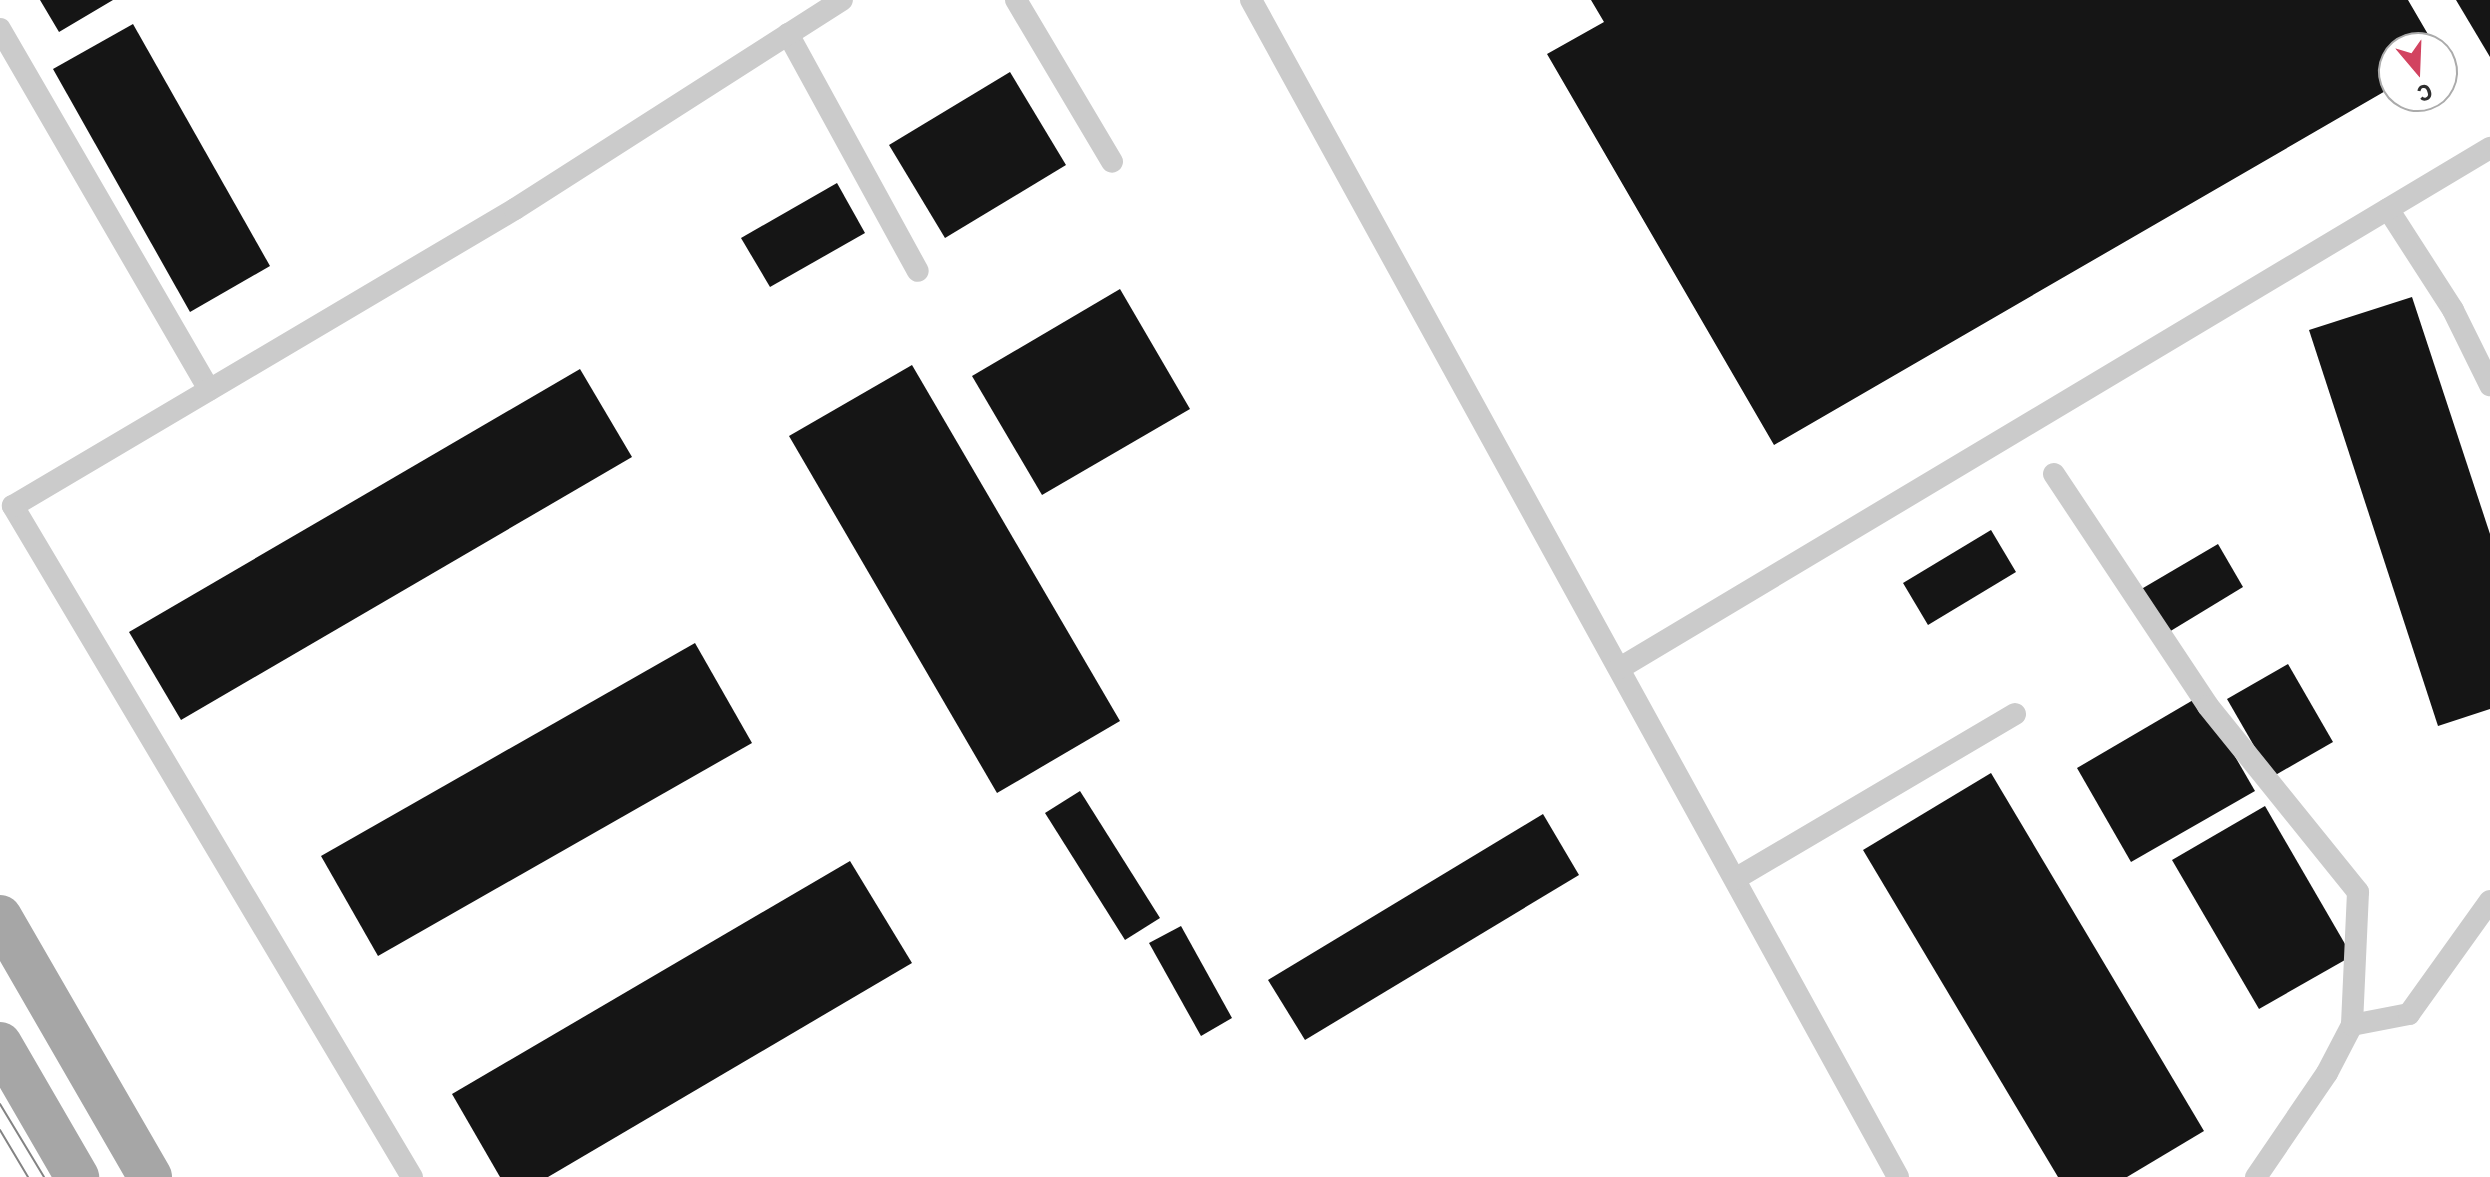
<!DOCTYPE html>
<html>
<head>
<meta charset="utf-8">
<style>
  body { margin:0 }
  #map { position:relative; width:2490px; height:1177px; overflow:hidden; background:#fff; font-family:"IBM Plex Sans",sans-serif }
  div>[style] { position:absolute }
  .building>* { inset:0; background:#151515 }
  .lane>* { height:22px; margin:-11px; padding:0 11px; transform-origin:11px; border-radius:11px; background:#cbcbcb }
  .primary>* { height:44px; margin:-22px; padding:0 22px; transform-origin:22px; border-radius:22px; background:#a6a6a6 }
  .tram>* { height:2px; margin:-1px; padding:0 1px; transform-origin:1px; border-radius:1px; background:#838383 }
  span { translate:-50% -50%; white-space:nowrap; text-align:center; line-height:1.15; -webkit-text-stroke:8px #fff; paint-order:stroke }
  .north { position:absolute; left:2378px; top:32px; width:80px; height:80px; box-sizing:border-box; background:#fff; border:2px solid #ababab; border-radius:50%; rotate:161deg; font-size:22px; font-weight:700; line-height:32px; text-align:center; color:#2e2e2e }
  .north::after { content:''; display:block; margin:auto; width:28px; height:36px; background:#d24360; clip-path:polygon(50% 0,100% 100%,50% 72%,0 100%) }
</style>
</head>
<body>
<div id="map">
  <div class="building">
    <div style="clip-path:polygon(40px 0,113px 0,59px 32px)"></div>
    <div style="clip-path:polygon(1591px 0,2408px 0,2436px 48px,2394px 48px,2394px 86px,1774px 445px,1547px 54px,1604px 22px)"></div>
    <div style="clip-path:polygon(2456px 0,2490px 0,2490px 57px)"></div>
    <div style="clip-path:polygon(133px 24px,270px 266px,190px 312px,53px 69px)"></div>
    <div style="clip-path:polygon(1010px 72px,1066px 165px,945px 238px,889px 145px)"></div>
    <div style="clip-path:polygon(837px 183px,865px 233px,770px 287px,741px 238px)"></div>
    <div style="clip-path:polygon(1120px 289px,1190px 409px,1042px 495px,972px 376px)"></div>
    <div style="clip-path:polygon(2412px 297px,2490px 534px,2490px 709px,2438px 726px,2309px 330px)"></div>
    <div style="clip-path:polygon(912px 365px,1120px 721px,997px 793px,789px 436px)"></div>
    <div style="clip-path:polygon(580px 369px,632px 457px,181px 720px,129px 632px)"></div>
    <div style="clip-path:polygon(1991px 530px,2016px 572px,1928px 625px,1903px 583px)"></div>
    <div style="clip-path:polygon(2218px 544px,2243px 587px,2164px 635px,2138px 591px)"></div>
    <div style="clip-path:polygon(695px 643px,752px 743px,378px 956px,321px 856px)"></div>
    <div style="clip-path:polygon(2288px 664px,2333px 742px,2272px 777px,2227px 699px)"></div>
    <div style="clip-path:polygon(2200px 696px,2255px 791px,2131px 862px,2077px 768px)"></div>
    <div style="clip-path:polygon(1991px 773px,2204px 1131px,2127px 1177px,2058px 1177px,1863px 850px)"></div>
    <div style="clip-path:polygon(1080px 791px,1160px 918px,1125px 940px,1045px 813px)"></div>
    <div style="clip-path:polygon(2265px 806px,2352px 956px,2259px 1009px,2172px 860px)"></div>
    <div style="clip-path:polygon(1543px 814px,1579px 875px,1305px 1040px,1268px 980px)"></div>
    <div style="clip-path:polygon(850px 861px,912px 963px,548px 1177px,500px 1177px,452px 1094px)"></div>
    <div style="clip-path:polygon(1181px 926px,1232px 1018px,1201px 1036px,1149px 943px)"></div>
  </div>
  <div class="lane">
    <div style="left:1016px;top:0;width:188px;rotate:59.3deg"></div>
    <div style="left:1251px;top:0;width:1343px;rotate:61.2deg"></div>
    <div style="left:0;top:29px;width:417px;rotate:59.9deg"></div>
    <div style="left:788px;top:34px;width:270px;rotate:61.3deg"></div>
    <div style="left:2388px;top:209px;width:120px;rotate:57.2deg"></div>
    <div style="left:2453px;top:310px;width:84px;rotate:63.7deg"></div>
    <div style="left:2054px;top:474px;width:278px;rotate:56.4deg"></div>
    <div style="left:2208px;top:706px;width:239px;rotate:51.1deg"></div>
    <div style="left:2358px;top:892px;width:133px;rotate:92.6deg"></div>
    <div style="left:2352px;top:1025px;width:54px;rotate:117.5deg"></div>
    <div style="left:2327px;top:1073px;width:126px;rotate:124.3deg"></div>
    <div style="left:1620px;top:668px;width:1014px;rotate:-30.87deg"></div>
    <div style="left:1735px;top:879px;width:325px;rotate:-30.5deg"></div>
    <div style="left:2352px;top:1025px;width:58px;rotate:-10.9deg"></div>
    <div style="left:2409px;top:1014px;width:139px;rotate:-54.4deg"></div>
    <div style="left:412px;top:1177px;width:781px;rotate:-120.74deg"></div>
    <div style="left:13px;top:506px;width:583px;rotate:-30.61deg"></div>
    <div style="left:515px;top:209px;width:388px;rotate:-32.6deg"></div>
  </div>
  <div class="primary">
    <div style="left:0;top:917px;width:300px;rotate:60deg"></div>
    <div style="left:0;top:1044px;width:154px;rotate:59.9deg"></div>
  </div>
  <div class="tram">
    <div style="left:0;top:1104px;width:85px;rotate:58.9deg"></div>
    <div style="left:0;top:1130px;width:55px;rotate:59.2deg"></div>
  </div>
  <div class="north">С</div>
</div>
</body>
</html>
